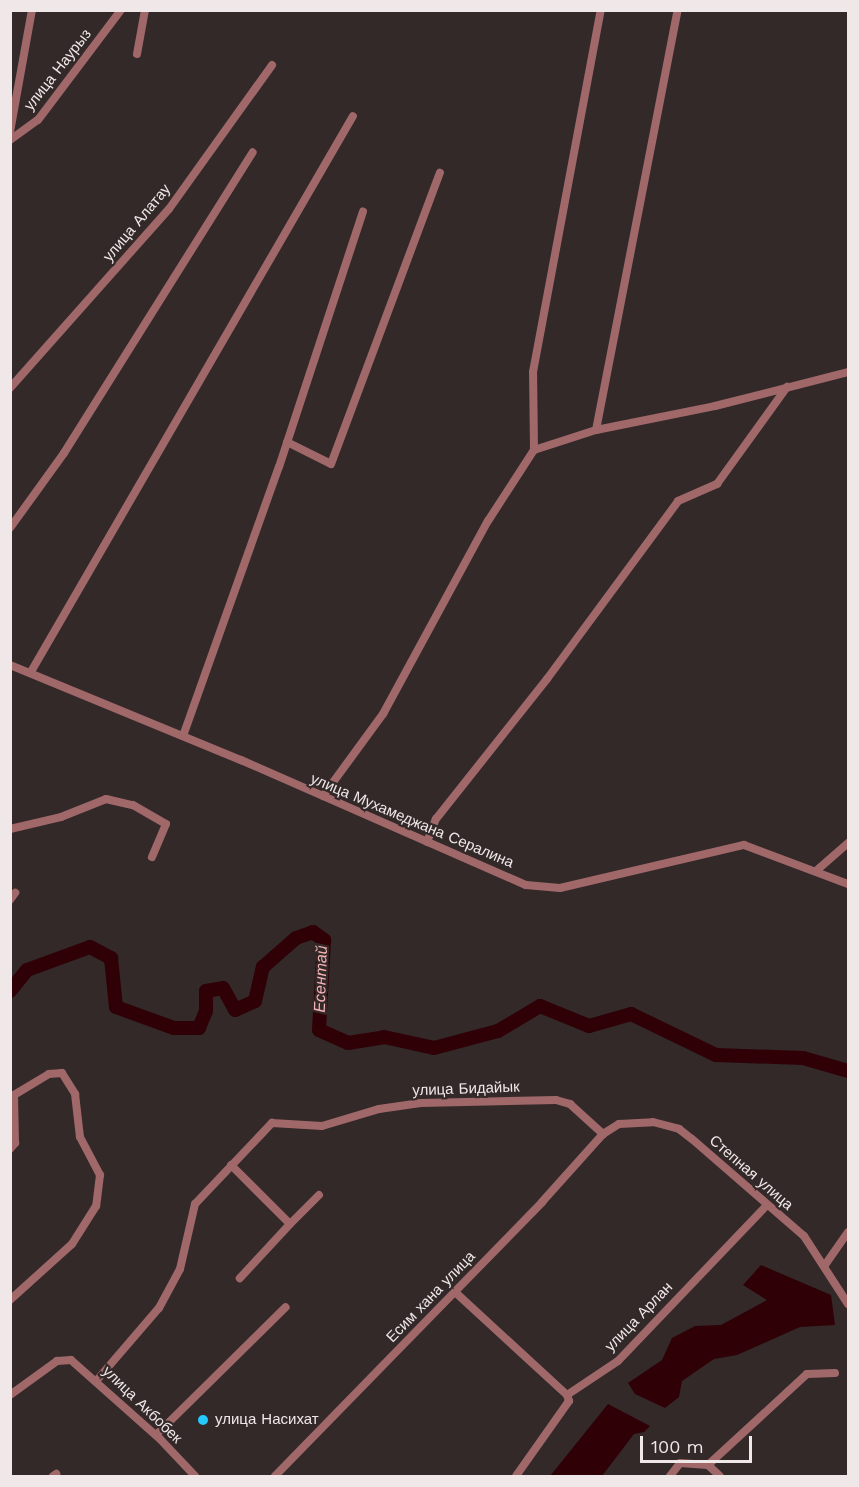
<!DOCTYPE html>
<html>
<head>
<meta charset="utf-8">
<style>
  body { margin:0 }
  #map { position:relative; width:859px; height:1487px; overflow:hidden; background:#332929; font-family:"Work Sans",sans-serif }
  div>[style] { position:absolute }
  .water>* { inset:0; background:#2f0006 }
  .river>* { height:14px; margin:-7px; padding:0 7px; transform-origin:7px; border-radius:7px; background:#2f0006 }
  .minor>* { height:8px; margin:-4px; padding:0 4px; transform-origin:4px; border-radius:4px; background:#a1686a }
  .dots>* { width:16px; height:16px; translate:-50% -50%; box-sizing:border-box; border:3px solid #332929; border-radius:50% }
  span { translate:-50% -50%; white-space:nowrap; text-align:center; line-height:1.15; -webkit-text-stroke:4.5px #332929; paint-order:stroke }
  .street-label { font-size:15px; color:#efe7e8 }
  .poi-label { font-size:15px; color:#efe7e8 }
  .left { translate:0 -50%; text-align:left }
  .water-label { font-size:16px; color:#f7b3b5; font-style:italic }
  .frame { position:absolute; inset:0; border:12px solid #efe7e8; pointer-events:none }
  .scale { position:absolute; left:640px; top:1436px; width:112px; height:27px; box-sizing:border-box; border:3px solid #efe7e8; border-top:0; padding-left:8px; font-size:18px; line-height:21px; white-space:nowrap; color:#efe7e8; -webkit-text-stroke:4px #332929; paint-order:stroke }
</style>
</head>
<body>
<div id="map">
  <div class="water">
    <div style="clip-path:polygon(761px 1265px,831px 1295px,835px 1325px,800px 1327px,737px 1355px,714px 1359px,682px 1381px,679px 1397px,665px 1408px,635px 1394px,628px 1383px,662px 1360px,672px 1338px,695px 1326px,721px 1325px,767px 1300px,743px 1285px)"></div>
    <div style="clip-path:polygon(608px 1404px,650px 1426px,644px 1432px,634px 1434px,602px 1476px,550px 1476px)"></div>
  </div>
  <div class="river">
    <div style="left:10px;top:991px;width:27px;rotate:-51deg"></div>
    <div style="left:27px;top:970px;width:67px;rotate:-20.1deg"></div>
    <div style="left:90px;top:947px;width:24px;rotate:28deg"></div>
    <div style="left:111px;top:958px;width:49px;rotate:84.2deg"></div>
    <div style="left:116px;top:1007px;width:62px;rotate:19.9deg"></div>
    <div style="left:174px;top:1028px;width:25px"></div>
    <div style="left:199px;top:1028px;width:18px;rotate:-68deg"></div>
    <div style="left:206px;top:1011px;width:20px;rotate:-90deg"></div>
    <div style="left:206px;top:991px;width:17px;rotate:-10deg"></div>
    <div style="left:223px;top:988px;width:25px;rotate:61deg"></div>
    <div style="left:235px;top:1010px;width:22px;rotate:-24deg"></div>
    <div style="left:255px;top:1001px;width:35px;rotate:-77deg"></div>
    <div style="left:263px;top:967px;width:44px;rotate:-41.3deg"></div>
    <div style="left:296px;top:938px;width:18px;rotate:-19deg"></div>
    <div style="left:313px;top:932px;width:14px;rotate:36deg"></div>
    <div style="left:324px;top:940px;width:90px;rotate:93.2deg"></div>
    <div style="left:319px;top:1030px;width:32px;rotate:24deg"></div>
    <div style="left:348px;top:1043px;width:36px;rotate:-9deg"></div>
    <div style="left:384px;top:1037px;width:51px;rotate:12.4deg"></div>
    <div style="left:434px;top:1048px;width:66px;rotate:-14.9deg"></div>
    <div style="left:498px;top:1031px;width:49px;rotate:-30.8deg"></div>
    <div style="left:540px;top:1006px;width:53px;rotate:22.2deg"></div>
    <div style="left:589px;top:1026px;width:44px;rotate:-15.9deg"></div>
    <div style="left:631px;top:1014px;width:94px;rotate:25.8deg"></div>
    <div style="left:716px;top:1055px;width:87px;rotate:2deg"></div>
    <div style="left:803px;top:1058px;width:47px;rotate:16.1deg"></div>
  </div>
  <div class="minor">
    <div style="left:137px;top:54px;width:45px;rotate:-79.7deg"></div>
    <div style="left:10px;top:132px;width:124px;rotate:-79.8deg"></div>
    <div style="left:10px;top:140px;width:34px;rotate:-36deg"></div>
    <div style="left:38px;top:120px;width:138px;rotate:-53deg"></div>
    <div style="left:10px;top:388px;width:239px;rotate:-48.4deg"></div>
    <div style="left:169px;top:209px;width:177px;rotate:-54.4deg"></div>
    <div style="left:596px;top:430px;width:428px;rotate:-79deg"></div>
    <div style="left:287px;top:442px;width:49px;rotate:26.6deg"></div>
    <div style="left:331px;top:464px;width:311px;rotate:-69.5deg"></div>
    <div style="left:534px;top:450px;width:78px;rotate:-90.7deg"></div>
    <div style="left:533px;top:372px;width:368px;rotate:-79.4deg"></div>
    <div style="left:10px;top:528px;width:92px;rotate:-54.2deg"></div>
    <div style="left:64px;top:453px;width:355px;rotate:-57.9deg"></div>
    <div style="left:10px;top:665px;width:250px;rotate:22.4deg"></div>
    <div style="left:241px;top:760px;width:311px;rotate:23.7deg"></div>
    <div style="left:526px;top:885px;width:34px;rotate:5deg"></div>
    <div style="left:560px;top:888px;width:189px;rotate:-13.2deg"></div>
    <div style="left:744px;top:845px;width:111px;rotate:20.6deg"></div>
    <div style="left:32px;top:670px;width:640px;rotate:-59.91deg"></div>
    <div style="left:183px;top:736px;width:286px;rotate:-70.4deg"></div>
    <div style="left:279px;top:467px;width:269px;rotate:-71.8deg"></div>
    <div style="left:323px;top:796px;width:102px;rotate:-53.8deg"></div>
    <div style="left:383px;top:714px;width:220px;rotate:-61.5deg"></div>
    <div style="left:488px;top:521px;width:85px;rotate:-57.1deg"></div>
    <div style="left:534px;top:450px;width:65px;rotate:-17.9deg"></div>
    <div style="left:596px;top:430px;width:121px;rotate:-11.4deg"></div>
    <div style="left:715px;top:406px;width:137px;rotate:-14.3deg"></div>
    <div style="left:10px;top:829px;width:52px;rotate:-13.2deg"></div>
    <div style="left:61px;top:817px;width:48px;rotate:-21.8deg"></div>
    <div style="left:106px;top:799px;width:28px;rotate:13deg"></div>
    <div style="left:133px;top:805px;width:38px;rotate:30deg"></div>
    <div style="left:166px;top:824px;width:36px;rotate:113deg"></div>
    <div style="left:427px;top:842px;width:25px;rotate:-69deg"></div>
    <div style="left:436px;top:819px;width:179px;rotate:-51.6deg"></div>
    <div style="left:547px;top:679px;width:221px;rotate:-53.6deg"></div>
    <div style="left:678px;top:501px;width:43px;rotate:-23.6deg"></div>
    <div style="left:717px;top:484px;width:120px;rotate:-54.2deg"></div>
    <div style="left:816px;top:871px;width:43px;rotate:-41.2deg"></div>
    <div style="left:10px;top:900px;width:9px;rotate:-54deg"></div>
    <div style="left:10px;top:1149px;width:8px;rotate:-50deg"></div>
    <div style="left:15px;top:1143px;width:48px;rotate:-91.2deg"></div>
    <div style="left:14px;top:1095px;width:41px;rotate:-31deg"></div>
    <div style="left:49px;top:1074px;width:13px;rotate:-4deg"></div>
    <div style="left:62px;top:1073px;width:25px;rotate:58deg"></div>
    <div style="left:75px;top:1094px;width:43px;rotate:83.4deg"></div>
    <div style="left:80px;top:1137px;width:43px;rotate:62.2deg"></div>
    <div style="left:100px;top:1175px;width:31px;rotate:97deg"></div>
    <div style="left:96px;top:1206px;width:45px;rotate:122.3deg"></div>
    <div style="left:72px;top:1244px;width:84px;rotate:137.9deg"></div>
    <div style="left:231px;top:1165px;width:83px;rotate:45deg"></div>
    <div style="left:290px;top:1224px;width:74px;rotate:132.8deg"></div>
    <div style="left:290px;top:1224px;width:41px;rotate:-45deg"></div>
    <div style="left:825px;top:1265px;width:40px;rotate:-55.1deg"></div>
    <div style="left:455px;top:1292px;width:152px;rotate:42.6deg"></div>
    <div style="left:97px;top:1380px;width:95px;rotate:-49.3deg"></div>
    <div style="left:159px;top:1308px;width:44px;rotate:-61.7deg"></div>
    <div style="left:180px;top:1269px;width:67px;rotate:-77deg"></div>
    <div style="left:195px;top:1204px;width:112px;rotate:-46.5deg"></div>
    <div style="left:272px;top:1123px;width:50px;rotate:3.4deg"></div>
    <div style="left:322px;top:1126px;width:59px;rotate:-16.6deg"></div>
    <div style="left:379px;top:1109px;width:42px;rotate:-8.1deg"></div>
    <div style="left:421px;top:1103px;width:135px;rotate:-1.3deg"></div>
    <div style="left:556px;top:1100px;width:15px;rotate:16deg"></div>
    <div style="left:570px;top:1104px;width:45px;rotate:42.3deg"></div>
    <div style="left:10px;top:1395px;width:58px;rotate:-35.9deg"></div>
    <div style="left:57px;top:1361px;width:14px;rotate:-4deg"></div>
    <div style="left:71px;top:1360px;width:119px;rotate:41.6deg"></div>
    <div style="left:160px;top:1439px;width:51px;rotate:46.6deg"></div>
    <div style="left:156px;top:1435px;width:182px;rotate:-44.6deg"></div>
    <div style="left:708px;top:1465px;width:16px;rotate:43deg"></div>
    <div style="left:53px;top:1476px;width:4px;rotate:-34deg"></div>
    <div style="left:275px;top:1476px;width:383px;rotate:-45.7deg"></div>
    <div style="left:542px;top:1202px;width:91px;rotate:-48.1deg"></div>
    <div style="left:603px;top:1134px;width:19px;rotate:-32deg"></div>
    <div style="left:619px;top:1124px;width:34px;rotate:-3deg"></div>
    <div style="left:653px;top:1122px;width:27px;rotate:15deg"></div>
    <div style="left:679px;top:1129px;width:16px;rotate:38deg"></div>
    <div style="left:692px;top:1139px;width:148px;rotate:40.9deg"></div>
    <div style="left:804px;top:1236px;width:81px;rotate:57.1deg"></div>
    <div style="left:516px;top:1476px;width:92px;rotate:-54.8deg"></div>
    <div style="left:569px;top:1401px;width:6px;rotate:-108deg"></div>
    <div style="left:567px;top:1395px;width:61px;rotate:-33.7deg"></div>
    <div style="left:618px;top:1361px;width:216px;rotate:-46.3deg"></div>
    <div style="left:670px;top:1476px;width:16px;rotate:-52deg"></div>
    <div style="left:680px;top:1463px;width:28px;rotate:4deg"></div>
    <div style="left:708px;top:1465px;width:134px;rotate:-42.6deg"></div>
    <div style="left:807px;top:1374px;width:28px;rotate:-2deg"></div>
  </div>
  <div class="dots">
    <div style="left:203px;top:1420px;background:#24c9fe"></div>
  </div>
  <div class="street-label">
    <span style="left:58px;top:70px;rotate:-52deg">улица Наурыз</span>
    <span style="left:137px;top:223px;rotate:-50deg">улица Алатау</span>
    <span style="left:412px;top:821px;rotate:23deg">улица Мухамеджана Сералина</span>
    <span style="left:466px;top:1089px;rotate:-2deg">улица Бидайык</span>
    <span style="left:751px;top:1173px;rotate:41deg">Степная улица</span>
    <span style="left:431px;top:1297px;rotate:-46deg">Есим хана улица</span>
    <span style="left:639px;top:1317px;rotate:-46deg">улица Арлан</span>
    <span style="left:142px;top:1405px;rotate:44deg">улица Акбобек</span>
  </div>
  <div class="poi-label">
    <span class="left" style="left:215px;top:1420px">улица Насихат</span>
  </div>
  <div class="water-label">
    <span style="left:321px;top:979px;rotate:-88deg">Есентай</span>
  </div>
  <div class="frame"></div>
  <div class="scale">100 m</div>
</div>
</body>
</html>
